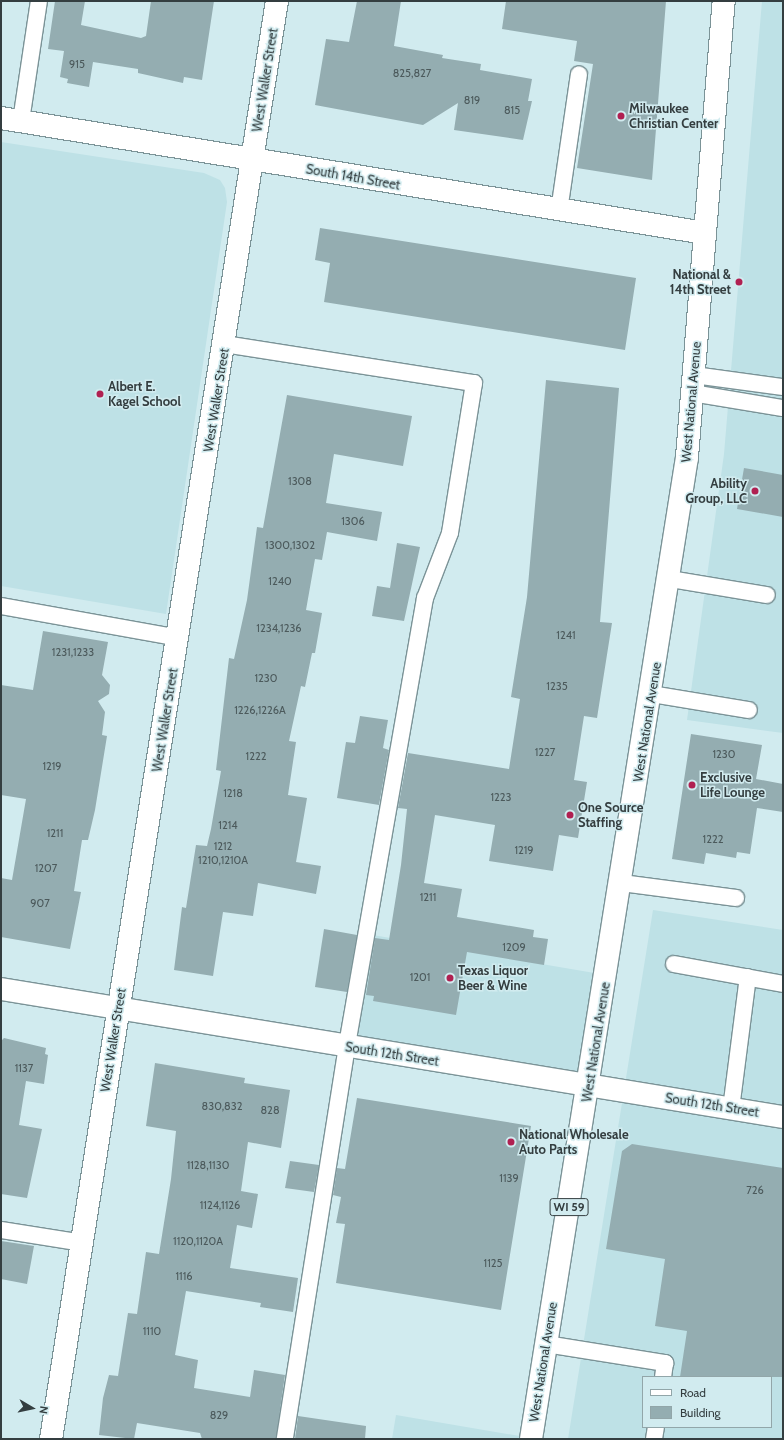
<!DOCTYPE html>
<html>
<head>
<meta charset="utf-8">
<style>
  body { margin:0 }
  #map { position:relative; width:784px; height:1440px; overflow:hidden; background:#d1ebef; font-family:Cabin,sans-serif }
  div>[style] { position:absolute }
  .built>* { inset:0; background:#bee1e6 }
  .building>* { inset:0; background:#94adb1 }
  .roads { filter:drop-shadow(1px 0 #7b9397) drop-shadow(-1px 0 #7b9397) drop-shadow(0 1px #7b9397) drop-shadow(0 -1px #7b9397) }
  .lane>* { height:16px; margin:-8px; padding:0 8px; transform-origin:8px; border-radius:8px; background:#fff }
  .street>* { height:22px; margin:-11px; padding:0 11px; transform-origin:11px; border-radius:11px; background:#fff }
  .primary>* { height:22px; margin:-11px; padding:0 11px; transform-origin:11px; border-radius:11px; background:#fff }
  .dots>* { width:11px; height:11px; translate:-50% -50%; box-sizing:border-box; border:2px solid #d1ebef; border-radius:50% }
  span { translate:-50% -50%; white-space:nowrap; text-align:center; line-height:1.15; -webkit-text-stroke:3px #d1ebef; paint-order:stroke }
  .number-label { font-size:11px; color:#4c5a5c }
  .number-label span { -webkit-text-stroke-width:0 }
  .shield-label span { padding:1px 3px; background:#d1ebef; border:1px solid; border-radius:3px; -webkit-text-stroke-width:0 }
  .shield-label { font-size:12px; color:#343e40; font-weight:700 }
  .street-label { font-size:13px; color:#343e40 }
  .poi-label { font-size:13px; color:#343e40; font-weight:700 }
  .left { translate:0 -50%; text-align:left }
  .right { translate:-100% -50%; text-align:right }
  .frame { position:absolute; inset:0; border:2px solid #343e40; pointer-events:none }
  .legend { position:absolute; left:642px; top:1376px; width:130px; height:52px; box-sizing:border-box; background:#d1ebef; border:1px solid #92a6a9; margin:0; padding:5px 7px; list-style:none; font-size:12px; color:#343e40 }
  .legend li { display:flex; align-items:center; gap:8px; height:20px }
  .legend b { width:20px; border:1px solid #92a6a9 }
  .north { position:absolute; left:12px; top:1388px; width:40px; height:40px; -webkit-text-stroke:3px #d1ebef; paint-order:stroke; rotate:99deg; font-size:11px; font-weight:700; line-height:16px; text-align:center; color:#343e40 }
  .north::after { content:''; display:block; margin:auto; width:14px; height:18px; background:#343e40; clip-path:polygon(50% 0,100% 100%,50% 72%,0 100%) }
</style>
</head>
<body>
<div id="map">
  <div class="built">
    <div style="clip-path:polygon(762px 1px,783px 1px,783px 733px,687px 720px,724px 454px)"></div>
    <div style="clip-path:polygon(1px 142px,204px 173px,220px 180px,225px 188px,227px 202px,166px 614px,1px 586px)"></div>
    <div style="clip-path:polygon(evenodd,653px 910px,783px 930px,783px 1439px,568px 1439px,653px 910px,643px 1377px,771px 1377px,771px 1427px,643px 1427px,643px 1377px)"></div>
    <div style="clip-path:polygon(367px 934px,606px 975px,589px 1085px,347px 1046px)"></div>
    <div style="clip-path:polygon(396px 1415px,531px 1438px,531px 1439px,392px 1439px)"></div>
  </div>
  <div class="building">
    <div style="clip-path:polygon(55px 1px,85px 1px,81px 25px,141px 38px,146px 36px,151px 1px,214px 1px,202px 80px,184px 77px,183px 83px,138px 73px,138px 69px,93px 62px,89px 87px,67px 83px,68px 79px,60px 77px,64px 51px,48px 49px)"></div>
    <div style="clip-path:polygon(357px 1px,401px 1px,394px 46px,443px 55px,442px 58px,481px 64px,480px 70px,532px 79px,528px 101px,532px 101px,523px 140px,454px 130px,458px 103px,423px 125px,315px 105px,326px 39px,349px 42px)"></div>
    <div style="clip-path:polygon(506px 1px,666px 1px,652px 180px,577px 168px,593px 64px,574px 61px,577px 41px,502px 29px)"></div>
    <div style="clip-path:polygon(320px 228px,636px 278px,625px 350px,324px 302px,330px 263px,315px 260px)"></div>
    <div style="clip-path:polygon(546px 380px,619px 388px,600px 622px,612px 623px,597px 718px,584px 716px,574px 780px,587px 782px,578px 838px,559px 835px,553px 871px,489px 861px,495px 825px,435px 815px,424px 883px,462px 889px,457px 917px,534px 930px,533px 937px,548px 939px,544px 965px,467px 952px,456px 1015px,373px 1001px,374px 996px,366px 995px,375px 938px,389px 940px,401px 865px,407px 809px,398px 808px,408px 753px,509px 769px,520px 699px,511px 697px,527px 597px)"></div>
    <div style="clip-path:polygon(287px 395px,412px 416px,403px 466px,334px 454px,326px 503px,382px 512px,377px 541px,327px 532px,322px 560px,315px 559px,306px 610px,322px 613px,315px 653px,312px 653px,305px 687px,301px 686px,289px 741px,296px 742px,288px 795px,307px 798px,296px 862px,321px 866px,316px 894px,258px 883px,253px 916px,223px 912px,213px 976px,174px 970px,182px 907px,186px 908px,196px 845px,207px 846px,211px 829px,221px 771px,216px 770px,229px 658px,234px 659px,247px 600px,257px 527px,263px 528px)"></div>
    <div style="clip-path:polygon(744px 468px,783px 475px,783px 517px,737px 509px)"></div>
    <div style="clip-path:polygon(397px 543px,420px 547px,404px 621px,372px 616px,377px 586px,390px 588px)"></div>
    <div style="clip-path:polygon(43px 631px,108px 642px,102px 675px,110px 685px,109px 694px,98px 701px,105px 712px,102px 735px,107px 736px,95px 810px,88px 840px,82px 840px,74px 891px,81px 892px,70px 949px,1px 937px,1px 878px,12px 880px,26px 799px,1px 795px,1px 685px,33px 690px)"></div>
    <div style="clip-path:polygon(360px 716px,388px 720px,383px 748px,389px 750px,379px 805px,337px 798px,346px 742px,355px 743px)"></div>
    <div style="clip-path:polygon(691px 734px,762px 745px,756px 779px,783px 784px,783px 812px,757px 808px,750px 854px,737px 852px,736px 858px,706px 853px,704px 864px,672px 859px)"></div>
    <div style="clip-path:polygon(324px 929px,357px 935px,347px 992px,315px 987px)"></div>
    <div style="clip-path:polygon(4px 1038px,46px 1048px,45px 1054px,48px 1055px,44px 1084px,26px 1081px,19px 1125px,42px 1129px,27px 1198px,1px 1194px,1px 1041px)"></div>
    <div style="clip-path:polygon(155px 1063px,245px 1078px,244px 1083px,290px 1090px,281px 1148px,248px 1142px,241px 1191px,258px 1194px,252px 1228px,237px 1225px,230px 1268px,298px 1278px,293px 1312px,260px 1307px,261px 1303px,186px 1291px,175px 1355px,198px 1360px,194px 1388px,250px 1397px,254px 1370px,285px 1375px,276px 1439px,202px 1439px,200px 1433px,137px 1423px,134px 1439px,99px 1435px,103px 1398px,109px 1375px,118px 1376px,128px 1313px,137px 1314px,146px 1252px,159px 1254px,171px 1179px,176px 1131px,146px 1126px)"></div>
    <div style="clip-path:polygon(357px 1098px,531px 1126px,501px 1310px,336px 1283px,345px 1224px,336px 1223px,341px 1197px,333px 1195px,337px 1168px,345px 1169px)"></div>
    <div style="clip-path:polygon(632px 1144px,783px 1168px,783px 1377px,680px 1377px,687px 1331px,655px 1326px,665px 1259px,606px 1249px,622px 1151px)"></div>
    <div style="clip-path:polygon(290px 1161px,319px 1165px,314px 1192px,285px 1188px)"></div>
    <div style="clip-path:polygon(1px 1241px,34px 1246px,27px 1284px,1px 1279px)"></div>
    <div style="clip-path:polygon(298px 1416px,366px 1426px,365px 1439px,295px 1439px)"></div>
  </div>
  <div class="roads">
    <div class="lane">
      <div style="left:21px;top:121px;width:121px;rotate:-81.5deg"></div>
      <div style="left:559px;top:211px;width:138px;rotate:-81.7deg"></div>
      <div style="left:224px;top:344px;width:253px;rotate:8.9deg"></div>
      <div style="left:474px;top:383px;width:152px;rotate:99.1deg"></div>
      <div style="left:450px;top:533px;width:70px;rotate:111deg"></div>
      <div style="left:425px;top:598px;width:455px;rotate:99.9deg"></div>
      <div style="left:347px;top:1046px;width:398px;rotate:99deg"></div>
      <div style="left:694px;top:375px;width:90px;rotate:7.7deg"></div>
      <div style="left:692px;top:393px;width:92px;rotate:9.4deg"></div>
      <div style="left:670px;top:579px;width:98px;rotate:9.4deg"></div>
      <div style="left:1px;top:606px;width:181px;rotate:10.2deg"></div>
      <div style="left:651px;top:694px;width:99px;rotate:9.3deg"></div>
      <div style="left:622px;top:883px;width:115px;rotate:7.5deg"></div>
      <div style="left:674px;top:964px;width:111px;rotate:10.4deg"></div>
      <div style="left:731px;top:1109px;width:133px;rotate:-82.7deg"></div>
      <div style="left:1px;top:1230px;width:83px;rotate:9deg"></div>
      <div style="left:546px;top:1344px;width:121px;rotate:9.1deg"></div>
      <div style="left:665px;top:1363px;width:14px;rotate:98deg"></div>
      <div style="left:654px;top:1439px;width:12px;rotate:-81deg"></div>
    </div>
    <div class="street">
      <div style="left:1px;top:118px;width:713px;rotate:9.28deg"></div>
      <div style="left:1px;top:989px;width:792px;rotate:9.3deg"></div>
      <div style="left:51px;top:1439px;width:1456px;rotate:-81.07deg"></div>
    </div>
    <div class="primary">
      <div style="left:531px;top:1439px;width:994px;rotate:-80.97deg"></div>
      <div style="left:687px;top:457px;width:457px;rotate:-85.4deg"></div>
    </div>
  </div>
  <div class="dots">
    <div style="left:621px;top:116px;background:#b02051"></div>
    <div style="left:739px;top:282px;background:#b02051"></div>
    <div style="left:100px;top:394px;background:#b02051"></div>
    <div style="left:755px;top:491px;background:#b02051"></div>
    <div style="left:692px;top:785px;background:#b02051"></div>
    <div style="left:570px;top:815px;background:#b02051"></div>
    <div style="left:450px;top:978px;background:#b02051"></div>
    <div style="left:511px;top:1142px;background:#b02051"></div>
  </div>
  <div class="number-label">
    <span style="left:77px;top:64px">915</span>
    <span style="left:412px;top:73px">825,827</span>
    <span style="left:472px;top:100px">819</span>
    <span style="left:512px;top:110px">815</span>
    <span style="left:300px;top:481px">1308</span>
    <span style="left:353px;top:521px">1306</span>
    <span style="left:290px;top:545px">1300,1302</span>
    <span style="left:280px;top:581px">1240</span>
    <span style="left:279px;top:628px">1234,1236</span>
    <span style="left:566px;top:635px">1241</span>
    <span style="left:73px;top:652px">1231,1233</span>
    <span style="left:266px;top:678px">1230</span>
    <span style="left:557px;top:686px">1235</span>
    <span style="left:260px;top:710px">1226,1226A</span>
    <span style="left:545px;top:752px">1227</span>
    <span style="left:724px;top:754px">1230</span>
    <span style="left:256px;top:756px">1222</span>
    <span style="left:52px;top:766px">1219</span>
    <span style="left:233px;top:793px">1218</span>
    <span style="left:501px;top:797px">1223</span>
    <span style="left:228px;top:825px">1214</span>
    <span style="left:55px;top:833px">1211</span>
    <span style="left:713px;top:839px">1222</span>
    <span style="left:223px;top:846px">1212</span>
    <span style="left:524px;top:850px">1219</span>
    <span style="left:223px;top:860px">1210,1210A</span>
    <span style="left:46px;top:868px">1207</span>
    <span style="left:428px;top:897px">1211</span>
    <span style="left:40px;top:903px">907</span>
    <span style="left:514px;top:947px">1209</span>
    <span style="left:420px;top:977px">1201</span>
    <span style="left:24px;top:1068px">1137</span>
    <span style="left:222px;top:1106px">830,832</span>
    <span style="left:270px;top:1110px">828</span>
    <span style="left:208px;top:1165px">1128,1130</span>
    <span style="left:509px;top:1178px">1139</span>
    <span style="left:755px;top:1190px">726</span>
    <span style="left:220px;top:1205px">1124,1126</span>
    <span style="left:198px;top:1241px">1120,1120A</span>
    <span style="left:493px;top:1263px">1125</span>
    <span style="left:184px;top:1276px">1116</span>
    <span style="left:152px;top:1331px">1110</span>
    <span style="left:219px;top:1415px">829</span>
  </div>
  <div class="shield-label">
    <span style="left:569px;top:1207px">WI 59</span>
  </div>
  <div class="street-label">
    <span style="left:265px;top:80px;rotate:-81deg">West Walker Street</span>
    <span style="left:353px;top:177px;rotate:10deg">South 14th Street</span>
    <span style="left:216px;top:400px;rotate:-81deg">West Walker Street</span>
    <span style="left:691px;top:402px;rotate:-85deg">West National Avenue</span>
    <span style="left:165px;top:720px;rotate:-81deg">West Walker Street</span>
    <span style="left:647px;top:722px;rotate:-81deg">West National Avenue</span>
    <span style="left:113px;top:1040px;rotate:-81deg">West Walker Street</span>
    <span style="left:596px;top:1042px;rotate:-81deg">West National Avenue</span>
    <span style="left:392px;top:1054px;rotate:9deg">South 12th Street</span>
    <span style="left:712px;top:1105px;rotate:9deg">South 12th Street</span>
    <span style="left:543px;top:1362px;rotate:-81deg">West National Avenue</span>
  </div>
  <div class="poi-label">
    <span class="left" style="left:629px;top:116px">Milwaukee<br>Christian Center</span>
    <span class="right" style="left:731px;top:282px">National &amp;<br>14th Street</span>
    <span class="left" style="left:108px;top:394px">Albert E.<br>Kagel School</span>
    <span class="right" style="left:747px;top:491px">Ability<br>Group, LLC</span>
    <span class="left" style="left:700px;top:785px">Exclusive<br>Life Lounge</span>
    <span class="left" style="left:578px;top:815px">One Source<br>Staffing</span>
    <span class="left" style="left:458px;top:978px">Texas Liquor<br>Beer &amp; Wine</span>
    <span class="left" style="left:519px;top:1142px">National Wholesale<br>Auto Parts</span>
  </div>
  <div class="frame"></div>
  <ul class="legend">
  <li><b style="height:5px;background:#fff"></b>Road</li>
  <li><b style="height:11px;background:#94adb1"></b>Building</li>
  </ul>
  <div class="north">N</div>
</div>
</body>
</html>
